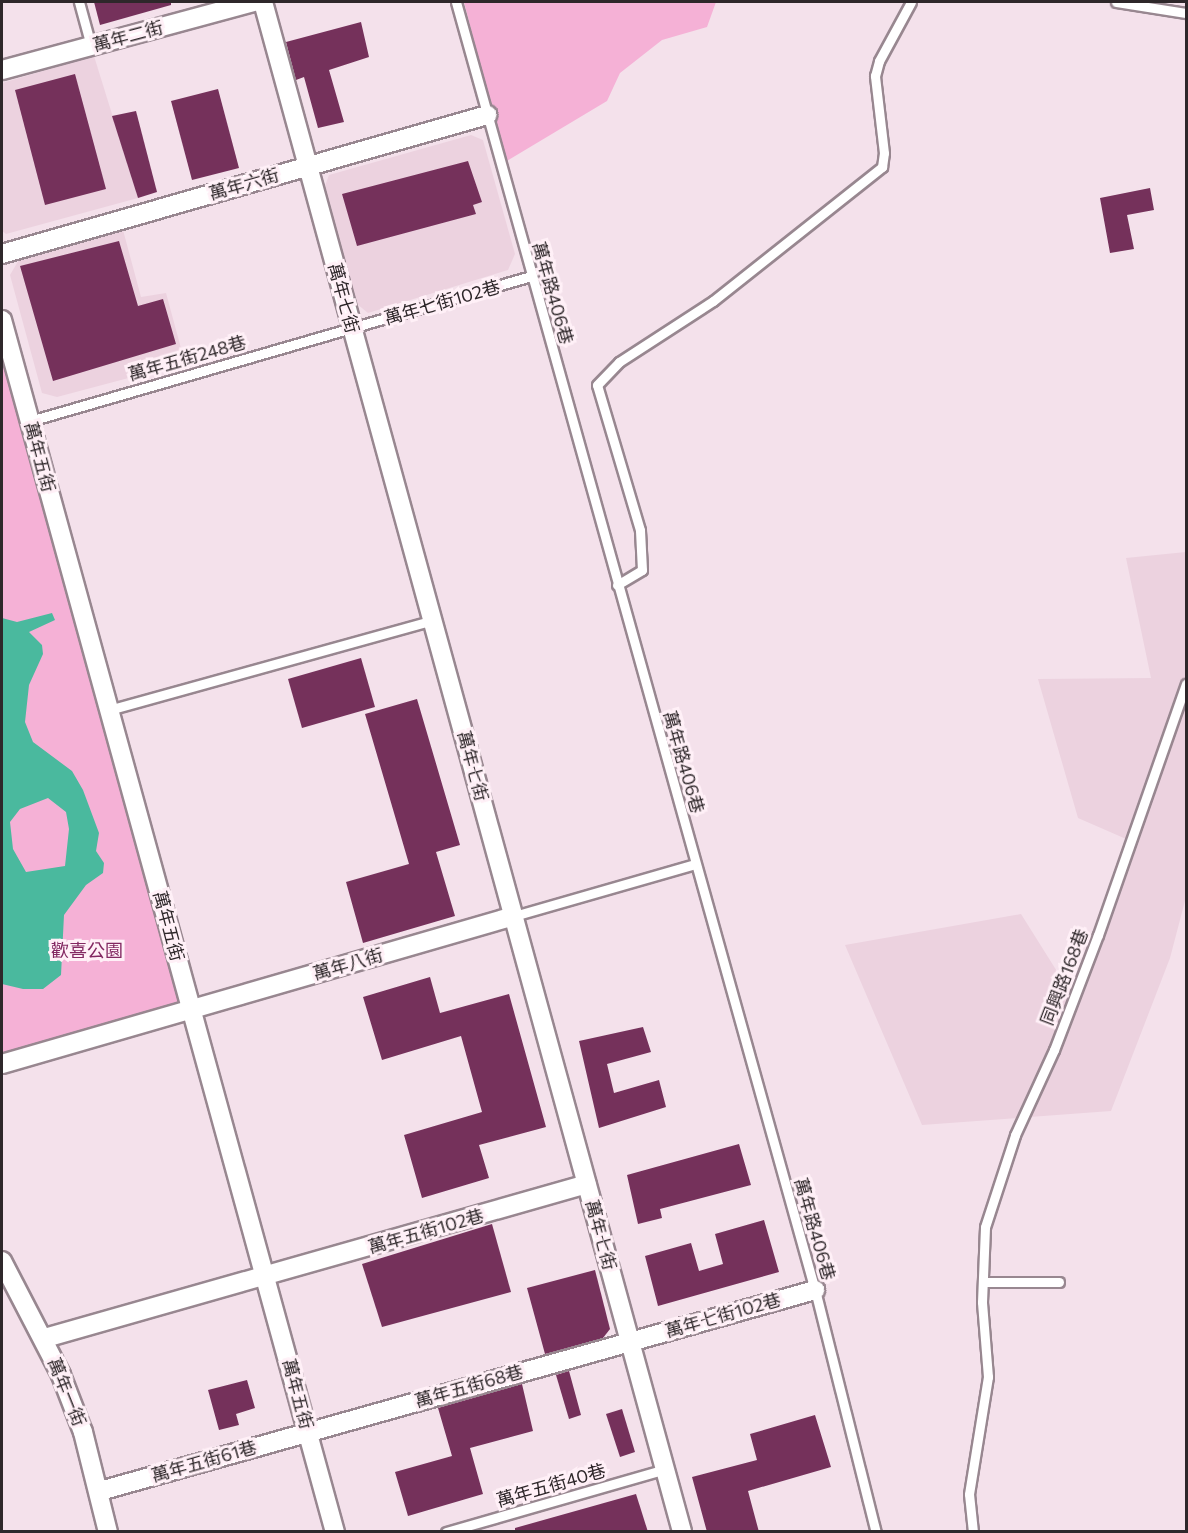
<!DOCTYPE html>
<html>
<head>
<meta charset="utf-8">
<style>
  body { margin:0 }
  #map { position:relative; width:1188px; height:1533px; overflow:hidden; background:#f4e1eb; font-family:Commissioner,"Noto Sans TC",sans-serif }
  div>[style] { position:absolute }
  .built>* { inset:0; background:#ecd2df }
  .green>* { inset:0; background:#f5b1d6 }
  .water>* { inset:0; background:#4ab99e }
  .building>* { inset:0; background:#75315b }
  .roads { filter:drop-shadow(2px 0 #988790) drop-shadow(-2px 0 #988790) drop-shadow(0 2px #988790) drop-shadow(0 -2px #988790) }
  .lane>* { height:9px; margin:-4.5px; padding:0 4.5px; transform-origin:4.5px; border-radius:4.5px; background:#fff }
  .street>* { height:18px; margin:-9px; padding:0 9px; transform-origin:9px; border-radius:9px; background:#fff }
  span { translate:-50% -50%; white-space:nowrap; text-align:center; line-height:1.15; -webkit-text-stroke:6px #fff0f7; paint-order:stroke }
  .street-label { font-size:18px; color:#2e272a }
  .park-label { font-size:18px; color:#832862 }
  .frame { position:absolute; inset:0; border:3px solid #2e272a; pointer-events:none }
</style>
</head>
<body>
<div id="map">
  <div class="built">
    <div style="clip-path:polygon(94px 56px,138px 198px,6px 234px,2px 231px,2px 83px)"></div>
    <div style="clip-path:polygon(471px 135px,483px 140px,515px 254px,508px 270px,368px 313px,357px 304px,325px 186px,329px 175px)"></div>
    <div style="clip-path:polygon(123px 230px,141px 297px,166px 293px,185px 363px,57px 397px,42px 393px,10px 275px,20px 258px)"></div>
    <div style="clip-path:polygon(1186px 552px,1186px 897px,1170px 958px,1111px 1111px,922px 1125px,845px 945px,1021px 914px,1075px 1000px,1133px 842px,1078px 818px,1038px 679px,1151px 678px,1126px 558px)"></div>
  </div>
  <div class="green">
    <div style="clip-path:polygon(464px 2px,716px 2px,707px 27px,662px 40px,620px 73px,607px 101px,505px 162px)"></div>
    <div style="clip-path:polygon(2px 320px,192px 1009px,2px 1064px)"></div>
  </div>
  <div class="water">
    <div style="clip-path:polygon(evenodd,52px 613px,55px 620px,29px 632px,42px 645px,43px 654px,29px 685px,25px 722px,33px 742px,72px 771px,83px 790px,99px 833px,96px 851px,104px 863px,103px 873px,86px 885px,64px 915px,61px 975px,43px 989px,23px 989px,2px 984px,2px 618px,17px 622px,52px 613px,48px 798px,66px 812px,69px 829px,65px 866px,26px 872px,13px 849px,10px 822px,20px 809px,48px 798px)"></div>
  </div>
  <div class="building">
    <div style="clip-path:polygon(94px 2px,171px 2px,171px 5px,100px 25px)"></div>
    <div style="clip-path:polygon(361px 22px,369px 57px,329px 70px,344px 122px,318px 128px,304px 77px,296px 80px,286px 42px)"></div>
    <div style="clip-path:polygon(75px 74px,106px 189px,45px 205px,15px 90px)"></div>
    <div style="clip-path:polygon(218px 89px,239px 168px,192px 180px,171px 101px)"></div>
    <div style="clip-path:polygon(136px 111px,157px 192px,138px 198px,112px 116px)"></div>
    <div style="clip-path:polygon(468px 161px,482px 202px,473px 205px,476px 214px,357px 246px,342px 194px)"></div>
    <div style="clip-path:polygon(1150px 188px,1154px 210px,1127px 215px,1134px 249px,1110px 253px,1100px 198px)"></div>
    <div style="clip-path:polygon(119px 241px,138px 306px,163px 299px,176px 344px,53px 381px,20px 266px)"></div>
    <div style="clip-path:polygon(361px 658px,375px 707px,302px 728px,288px 679px)"></div>
    <div style="clip-path:polygon(417px 699px,460px 845px,436px 852px,455px 916px,363px 943px,346px 882px,409px 864px,365px 714px)"></div>
    <div style="clip-path:polygon(430px 977px,440px 1013px,509px 994px,546px 1127px,479px 1145px,489px 1178px,422px 1198px,404px 1135px,482px 1112px,461px 1036px,382px 1060px,363px 997px)"></div>
    <div style="clip-path:polygon(643px 1027px,651px 1052px,607px 1064px,614px 1093px,659px 1080px,666px 1107px,599px 1128px,579px 1041px)"></div>
    <div style="clip-path:polygon(739px 1144px,751px 1185px,660px 1209px,662px 1218px,638px 1224px,627px 1175px)"></div>
    <div style="clip-path:polygon(764px 1220px,779px 1272px,658px 1306px,645px 1256px,691px 1243px,699px 1271px,723px 1264px,715px 1234px)"></div>
    <div style="clip-path:polygon(492px 1224px,511px 1292px,382px 1327px,362px 1264px)"></div>
    <div style="clip-path:polygon(595px 1270px,610px 1329px,603px 1338px,545px 1354px,527px 1288px)"></div>
    <div style="clip-path:polygon(569px 1371px,581px 1415px,569px 1419px,556px 1375px)"></div>
    <div style="clip-path:polygon(247px 1380px,255px 1408px,236px 1414px,239px 1425px,219px 1430px,208px 1390px)"></div>
    <div style="clip-path:polygon(522px 1384px,533px 1431px,470px 1448px,483px 1494px,408px 1516px,395px 1472px,452px 1456px,438px 1408px)"></div>
    <div style="clip-path:polygon(622px 1409px,635px 1452px,620px 1457px,606px 1414px)"></div>
    <div style="clip-path:polygon(815px 1415px,831px 1467px,748px 1491px,759px 1532px,707px 1532px,692px 1477px,757px 1460px,750px 1434px)"></div>
    <div style="clip-path:polygon(636px 1494px,648px 1532px,515px 1532px,515px 1528px)"></div>
  </div>
  <div class="roads">
    <div class="lane">
      <div style="left:79px;top:2px;width:46px;rotate:74.7deg"></div>
      <div style="left:456px;top:2px;width:1337px;rotate:74.43deg"></div>
      <div style="left:815px;top:1290px;width:250px;rotate:75.9deg"></div>
      <div style="left:1116px;top:2px;width:71px;rotate:8.9deg"></div>
      <div style="left:30px;top:421px;width:522px;rotate:-16.14deg"></div>
      <div style="left:617px;top:585px;width:29px;rotate:-31deg"></div>
      <div style="left:642px;top:570px;width:40px;rotate:-92.9deg"></div>
      <div style="left:640px;top:530px;width:151px;rotate:-106.5deg"></div>
      <div style="left:597px;top:385px;width:32px;rotate:-46deg"></div>
      <div style="left:619px;top:362px;width:112px;rotate:-33deg"></div>
      <div style="left:713px;top:301px;width:216px;rotate:-38.4deg"></div>
      <div style="left:882px;top:167px;width:14px;rotate:-82deg"></div>
      <div style="left:884px;top:153px;width:78px;rotate:-96.7deg"></div>
      <div style="left:875px;top:76px;width:16px;rotate:-75deg"></div>
      <div style="left:879px;top:61px;width:67px;rotate:-61.5deg"></div>
      <div style="left:109px;top:710px;width:336px;rotate:-15.5deg"></div>
      <div style="left:514px;top:916px;width:188px;rotate:-16deg"></div>
      <div style="left:983px;top:1282px;width:76px"></div>
      <div style="left:446px;top:1532px;width:228px;rotate:-16deg"></div>
      <div style="left:973px;top:1532px;width:38px;rotate:-96deg"></div>
      <div style="left:969px;top:1494px;width:119px;rotate:-80.8deg"></div>
      <div style="left:988px;top:1377px;width:75px;rotate:-94.6deg"></div>
      <div style="left:982px;top:1302px;width:75px;rotate:-87.7deg"></div>
      <div style="left:985px;top:1227px;width:97px;rotate:-71.9deg"></div>
      <div style="left:1015px;top:1135px;width:94px;rotate:-65.4deg"></div>
      <div style="left:1054px;top:1050px;width:123px;rotate:-69.1deg"></div>
      <div style="left:1098px;top:935px;width:266px;rotate:-70.7deg"></div>
    </div>
    <div class="street">
      <div style="left:263px;top:2px;width:1586px;rotate:74.68deg"></div>
      <div style="left:2px;top:70px;width:261px;rotate:-15.1deg"></div>
      <div style="left:2px;top:254px;width:505px;rotate:-15.99deg"></div>
      <div style="left:2px;top:320px;width:1257px;rotate:74.64deg"></div>
      <div style="left:2px;top:1064px;width:533px;rotate:-16.12deg"></div>
      <div style="left:2px;top:1261px;width:128px;rotate:62.6deg"></div>
      <div style="left:61px;top:1375px;width:61px;rotate:68.9deg"></div>
      <div style="left:83px;top:1432px;width:103px;rotate:76deg"></div>
      <div style="left:45px;top:1338px;width:563px;rotate:-15.86deg"></div>
      <div style="left:100px;top:1491px;width:743px;rotate:-15.7deg"></div>
    </div>
  </div>
  <div class="street-label">
    <span style="left:128px;top:36px;rotate:-15deg">萬年二街</span>
    <span style="left:244px;top:184px;rotate:-16deg">萬年六街</span>
    <span style="left:553px;top:293px;rotate:74deg">萬年路406巷</span>
    <span style="left:344px;top:298px;rotate:75deg">萬年七街</span>
    <span style="left:442px;top:302px;rotate:-16deg">萬年七街102巷</span>
    <span style="left:187px;top:358px;rotate:-16deg">萬年五街248巷</span>
    <span style="left:40px;top:457px;rotate:75deg">萬年五街</span>
    <span style="left:684px;top:762px;rotate:74deg">萬年路406巷</span>
    <span style="left:473px;top:766px;rotate:75deg">萬年七街</span>
    <span style="left:169px;top:926px;rotate:75deg">萬年五街</span>
    <span style="left:348px;top:964px;rotate:-16deg">萬年八街</span>
    <span style="left:1064px;top:977px;rotate:-69deg">同興路168巷</span>
    <span style="left:815px;top:1229px;rotate:74deg">萬年路406巷</span>
    <span style="left:426px;top:1231px;rotate:-16deg">萬年五街102巷</span>
    <span style="left:601px;top:1235px;rotate:75deg">萬年七街</span>
    <span style="left:723px;top:1315px;rotate:-16deg">萬年七街102巷</span>
    <span style="left:469px;top:1386px;rotate:-16deg">萬年五街68巷</span>
    <span style="left:67px;top:1392px;rotate:68deg">萬年一街</span>
    <span style="left:298px;top:1394px;rotate:75deg">萬年五街</span>
    <span style="left:204px;top:1461px;rotate:-16deg">萬年五街61巷</span>
    <span style="left:551px;top:1485px;rotate:-16deg">萬年五街40巷</span>
  </div>
  <div class="park-label">
    <span style="left:87px;top:950px">歡喜公園</span>
  </div>
  <div class="frame"></div>
</div>
</body>
</html>
